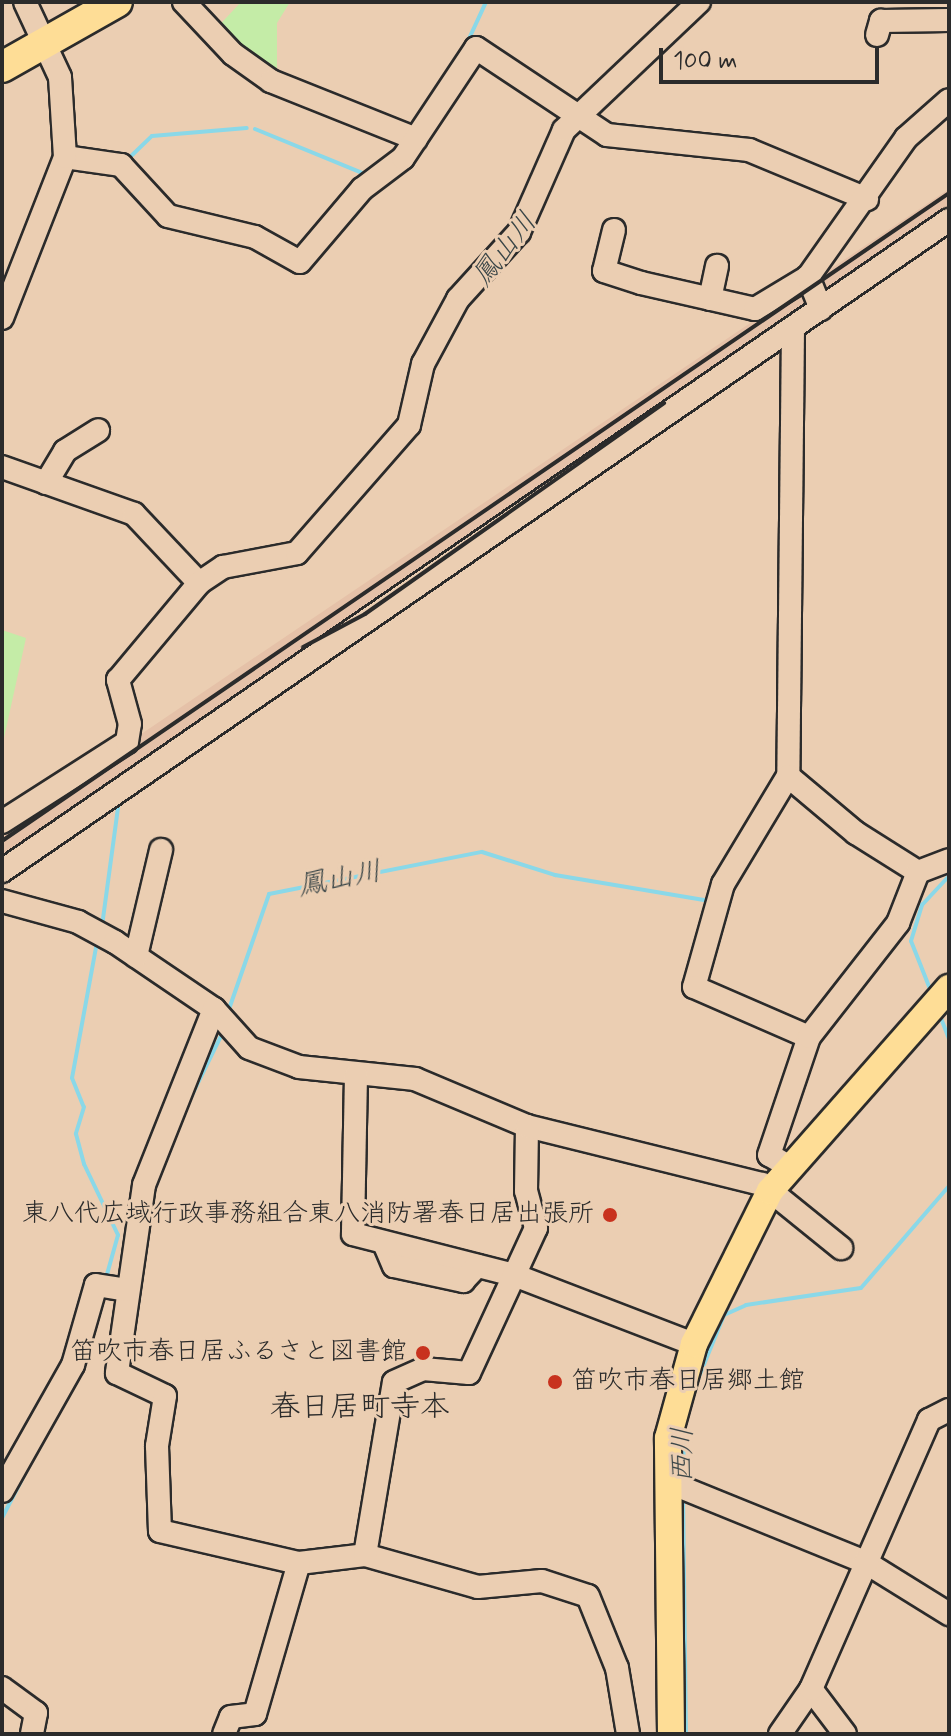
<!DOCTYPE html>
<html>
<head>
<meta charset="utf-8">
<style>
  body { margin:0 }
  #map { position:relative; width:951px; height:1736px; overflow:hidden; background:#ebceb2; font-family:Mynerve,"Klee One",sans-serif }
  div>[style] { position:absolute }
  .built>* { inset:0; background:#e5c1a8 }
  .green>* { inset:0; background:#c4eca7 }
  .stream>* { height:4px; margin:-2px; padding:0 2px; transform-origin:2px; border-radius:2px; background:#8ad8e8 }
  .roads { filter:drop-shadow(2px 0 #2b2b2b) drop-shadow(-2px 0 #2b2b2b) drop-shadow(0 2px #2b2b2b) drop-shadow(0 -2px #2b2b2b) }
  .minor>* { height:22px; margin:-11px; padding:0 11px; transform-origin:11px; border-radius:11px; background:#ebceb2 }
  .major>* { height:26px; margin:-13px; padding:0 13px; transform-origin:13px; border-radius:13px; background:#fedd96 }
  .highway>* { height:30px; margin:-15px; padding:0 15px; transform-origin:15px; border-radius:15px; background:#fedd96 }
  .rail>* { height:4px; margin:-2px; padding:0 2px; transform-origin:2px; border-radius:2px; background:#2b2b2b }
  .dots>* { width:22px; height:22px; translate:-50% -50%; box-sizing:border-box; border:4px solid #ebceb2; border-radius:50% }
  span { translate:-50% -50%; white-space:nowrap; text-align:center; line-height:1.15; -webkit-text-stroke:6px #ebceb2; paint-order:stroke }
  .poi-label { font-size:26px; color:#2b2b2b }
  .right { translate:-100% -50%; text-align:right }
  .left { translate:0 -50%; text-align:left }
  .water-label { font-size:28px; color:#394547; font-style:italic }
  .quarter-label { font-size:30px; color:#2b2b2b }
  .frame { position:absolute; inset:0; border:4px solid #2b2b2b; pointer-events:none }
  .scale { position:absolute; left:659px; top:48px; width:220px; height:36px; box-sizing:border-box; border:4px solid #2b2b2b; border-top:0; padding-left:10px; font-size:24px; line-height:28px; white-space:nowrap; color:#2b2b2b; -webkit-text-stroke:6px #ebceb2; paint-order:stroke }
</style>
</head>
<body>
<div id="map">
  <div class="built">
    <div style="clip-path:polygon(949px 189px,949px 212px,2px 862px,2px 828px)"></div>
  </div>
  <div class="green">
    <div style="clip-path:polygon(241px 2px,290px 2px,277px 23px,277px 83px,211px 34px)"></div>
    <div style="clip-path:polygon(2px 630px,26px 638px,2px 747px)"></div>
  </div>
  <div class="stream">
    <div style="left:467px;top:43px;width:45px;rotate:-65.1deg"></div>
    <div style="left:255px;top:129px;width:121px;rotate:22.3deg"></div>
    <div style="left:128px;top:159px;width:33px;rotate:-44deg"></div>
    <div style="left:152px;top:136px;width:95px;rotate:-4.8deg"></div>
    <div style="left:102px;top:926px;width:127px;rotate:-82.3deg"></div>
    <div style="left:97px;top:942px;width:138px;rotate:100.4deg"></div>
    <div style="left:72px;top:1078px;width:31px;rotate:68deg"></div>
    <div style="left:84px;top:1107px;width:28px;rotate:107deg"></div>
    <div style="left:76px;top:1134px;width:31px;rotate:75deg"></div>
    <div style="left:84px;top:1164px;width:79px;rotate:64.4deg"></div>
    <div style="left:118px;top:1235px;width:45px;rotate:105.6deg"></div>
    <div style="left:932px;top:994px;width:57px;rotate:-111.6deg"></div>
    <div style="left:911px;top:941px;width:38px;rotate:-73deg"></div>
    <div style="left:922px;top:905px;width:40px;rotate:-47deg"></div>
    <div style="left:228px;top:1012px;width:125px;rotate:-70.8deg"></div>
    <div style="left:269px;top:894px;width:217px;rotate:-11.2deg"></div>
    <div style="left:482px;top:852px;width:77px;rotate:17.5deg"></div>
    <div style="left:555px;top:875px;width:157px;rotate:9.5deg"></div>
    <div style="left:939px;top:1013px;width:28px;rotate:69deg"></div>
    <div style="left:190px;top:1099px;width:75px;rotate:-63.8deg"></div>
    <div style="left:696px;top:1384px;width:74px;rotate:-67.9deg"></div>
    <div style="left:724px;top:1315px;width:24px;rotate:-24deg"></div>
    <div style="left:746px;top:1305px;width:116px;rotate:-8.4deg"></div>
    <div style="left:861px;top:1288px;width:135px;rotate:-49.2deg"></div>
    <div style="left:683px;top:1482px;width:56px;rotate:-89deg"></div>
    <div style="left:683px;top:1494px;width:240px;rotate:89.3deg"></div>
    <div style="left:2px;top:1518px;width:70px;rotate:-62.7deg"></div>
  </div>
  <div class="roads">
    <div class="minor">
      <div style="left:184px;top:2px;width:71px;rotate:46.7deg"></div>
      <div style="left:233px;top:54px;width:47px;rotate:35.4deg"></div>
      <div style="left:271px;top:81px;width:156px;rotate:21.8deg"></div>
      <div style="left:877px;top:35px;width:15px;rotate:-74deg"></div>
      <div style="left:881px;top:21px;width:68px;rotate:-0.8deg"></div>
      <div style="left:65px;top:157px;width:57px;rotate:8.1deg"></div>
      <div style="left:121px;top:165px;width:69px;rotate:47.3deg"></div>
      <div style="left:168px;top:216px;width:89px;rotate:13.6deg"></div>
      <div style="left:255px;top:237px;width:51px;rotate:29.1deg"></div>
      <div style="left:300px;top:262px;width:96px;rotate:-49.7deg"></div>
      <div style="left:362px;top:189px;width:51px;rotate:-37.1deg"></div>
      <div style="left:403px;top:158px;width:132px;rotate:-56.4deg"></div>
      <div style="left:476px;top:48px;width:157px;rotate:33.6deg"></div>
      <div style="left:607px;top:135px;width:143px;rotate:6deg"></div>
      <div style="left:749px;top:150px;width:128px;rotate:22.6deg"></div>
      <div style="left:614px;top:230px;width:42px;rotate:103.7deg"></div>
      <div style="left:604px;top:271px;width:39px;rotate:18deg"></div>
      <div style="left:641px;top:283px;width:117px;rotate:12.8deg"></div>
      <div style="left:755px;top:309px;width:62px;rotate:-31.1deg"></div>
      <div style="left:710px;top:299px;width:34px;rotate:-78deg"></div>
      <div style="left:821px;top:309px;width:35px;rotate:-112deg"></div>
      <div style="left:808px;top:277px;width:170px;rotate:-54.8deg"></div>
      <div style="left:906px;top:138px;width:57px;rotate:-41.5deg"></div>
      <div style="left:2px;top:318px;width:173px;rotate:-68.6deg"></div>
      <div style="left:65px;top:157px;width:80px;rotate:-93.6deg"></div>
      <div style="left:60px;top:77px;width:83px;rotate:-115deg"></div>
      <div style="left:793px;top:328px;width:448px;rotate:90.6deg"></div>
      <div style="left:788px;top:776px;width:126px;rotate:121deg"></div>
      <div style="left:723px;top:884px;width:107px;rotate:105.7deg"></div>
      <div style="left:694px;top:987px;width:125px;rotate:23.5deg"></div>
      <div style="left:2px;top:467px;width:140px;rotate:19.6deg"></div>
      <div style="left:134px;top:514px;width:95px;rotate:46.7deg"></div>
      <div style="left:46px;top:483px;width:37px;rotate:-59deg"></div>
      <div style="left:65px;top:451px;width:39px;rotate:-32deg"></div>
      <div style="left:788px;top:776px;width:89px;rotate:40deg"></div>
      <div style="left:856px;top:833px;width:73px;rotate:32.2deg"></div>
      <div style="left:2px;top:822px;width:148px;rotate:-32.6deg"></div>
      <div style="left:127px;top:742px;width:18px;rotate:-81deg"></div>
      <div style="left:130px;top:724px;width:46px;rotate:-105.3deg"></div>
      <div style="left:118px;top:680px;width:126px;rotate:-50.1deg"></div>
      <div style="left:199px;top:583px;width:29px;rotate:-34deg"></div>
      <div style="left:223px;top:567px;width:75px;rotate:-10.7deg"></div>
      <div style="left:297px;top:553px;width:170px;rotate:-48.8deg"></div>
      <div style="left:409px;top:425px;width:63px;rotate:-77.1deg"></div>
      <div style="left:423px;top:364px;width:74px;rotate:-61.7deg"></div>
      <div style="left:458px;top:299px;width:91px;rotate:-47.7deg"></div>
      <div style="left:519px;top:232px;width:111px;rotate:-66.2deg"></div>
      <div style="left:564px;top:130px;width:186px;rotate:-43.5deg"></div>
      <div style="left:2px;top:871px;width:1149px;rotate:-34.51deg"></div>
      <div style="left:2px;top:901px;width:79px;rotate:15.4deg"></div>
      <div style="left:78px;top:922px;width:42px;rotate:28.4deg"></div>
      <div style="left:115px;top:942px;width:120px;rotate:34.1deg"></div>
      <div style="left:214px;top:1009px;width:52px;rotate:48.1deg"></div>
      <div style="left:249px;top:1048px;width:53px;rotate:20.8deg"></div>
      <div style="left:299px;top:1067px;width:117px;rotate:5.9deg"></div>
      <div style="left:415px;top:1079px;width:121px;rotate:22.8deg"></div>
      <div style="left:136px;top:956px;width:109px;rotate:-76.7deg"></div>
      <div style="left:214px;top:1009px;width:189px;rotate:111.7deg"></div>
      <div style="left:144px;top:1185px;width:190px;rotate:98.2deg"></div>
      <div style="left:117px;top:1373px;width:53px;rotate:25.6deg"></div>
      <div style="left:165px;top:1396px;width:51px;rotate:99.1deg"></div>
      <div style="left:157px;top:1446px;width:85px;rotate:88deg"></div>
      <div style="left:160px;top:1531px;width:143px;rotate:13deg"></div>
      <div style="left:299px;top:1563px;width:66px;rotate:-6.9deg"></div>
      <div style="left:365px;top:1555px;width:117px;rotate:15.8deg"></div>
      <div style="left:478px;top:1587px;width:64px;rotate:-5.4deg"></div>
      <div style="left:542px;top:1581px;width:48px;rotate:18.1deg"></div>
      <div style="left:588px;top:1596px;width:78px;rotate:68.1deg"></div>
      <div style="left:617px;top:1668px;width:67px;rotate:80.5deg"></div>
      <div style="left:356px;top:1075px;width:159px;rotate:91.1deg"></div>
      <div style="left:353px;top:1234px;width:166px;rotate:14.3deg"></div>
      <div style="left:514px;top:1275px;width:193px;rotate:21deg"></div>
      <div style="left:790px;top:1167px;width:24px;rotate:-150deg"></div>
      <div style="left:769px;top:1155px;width:125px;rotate:-71.3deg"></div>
      <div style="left:809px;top:1037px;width:145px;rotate:-52deg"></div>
      <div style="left:898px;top:923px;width:55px;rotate:-68.6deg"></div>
      <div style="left:918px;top:872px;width:33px;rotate:-21deg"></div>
      <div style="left:384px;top:1243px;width:25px;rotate:67deg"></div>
      <div style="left:394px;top:1266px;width:71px;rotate:12.3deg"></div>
      <div style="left:463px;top:1281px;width:21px;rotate:-47deg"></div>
      <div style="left:668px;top:1482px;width:213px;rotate:22.1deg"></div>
      <div style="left:865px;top:1562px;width:99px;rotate:31.8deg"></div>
      <div style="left:2px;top:1491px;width:145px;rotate:-60.6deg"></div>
      <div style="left:73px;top:1365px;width:83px;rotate:-74deg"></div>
      <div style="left:96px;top:1285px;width:31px;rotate:9deg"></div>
      <div style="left:365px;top:1555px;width:175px;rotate:-80.5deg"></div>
      <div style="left:394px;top:1382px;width:32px;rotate:-24deg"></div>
      <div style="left:423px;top:1369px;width:46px;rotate:5deg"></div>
      <div style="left:469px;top:1373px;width:160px;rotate:-65.2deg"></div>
      <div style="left:536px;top:1228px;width:38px;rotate:-105deg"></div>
      <div style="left:526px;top:1191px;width:65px;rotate:-89.1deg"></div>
      <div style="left:527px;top:1126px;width:242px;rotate:13.9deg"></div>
      <div style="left:762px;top:1184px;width:102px;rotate:39deg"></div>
      <div style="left:2px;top:1688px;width:42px;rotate:36.3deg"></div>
      <div style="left:36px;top:1713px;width:21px;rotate:101deg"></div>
      <div style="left:811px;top:1689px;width:56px;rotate:52.9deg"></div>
      <div style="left:224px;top:1734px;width:18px;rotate:-68deg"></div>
      <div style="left:231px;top:1717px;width:24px;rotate:-7deg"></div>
      <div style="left:255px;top:1714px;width:157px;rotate:-73.8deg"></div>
      <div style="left:780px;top:1734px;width:55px;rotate:-55.4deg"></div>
      <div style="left:811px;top:1689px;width:294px;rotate:-66.3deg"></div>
      <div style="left:929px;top:1420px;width:22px;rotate:-27deg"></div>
    </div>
    <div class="major">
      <div style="left:671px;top:1734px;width:296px;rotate:-90.6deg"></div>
      <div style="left:668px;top:1438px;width:98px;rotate:-74.5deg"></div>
      <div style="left:694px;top:1344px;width:171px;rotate:-63.6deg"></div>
      <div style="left:770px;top:1191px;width:271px;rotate:-48.6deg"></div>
    </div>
    <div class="highway">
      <div style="left:2px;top:67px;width:132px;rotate:-29.5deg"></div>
    </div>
  </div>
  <div class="rail">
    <div style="left:303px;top:647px;width:70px;rotate:-28deg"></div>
    <div style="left:365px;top:614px;width:366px;rotate:-35.2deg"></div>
    <div style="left:2px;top:841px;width:1147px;rotate:-34.38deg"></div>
  </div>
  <div class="dots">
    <div style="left:610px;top:1215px;background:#c8321e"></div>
    <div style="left:423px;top:1353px;background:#c8321e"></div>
    <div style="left:555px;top:1382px;background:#c8321e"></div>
  </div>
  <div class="poi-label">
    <span class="right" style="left:594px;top:1215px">東八代広域行政事務組合東八消防署春日居出張所</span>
    <span class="right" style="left:407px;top:1353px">笛吹市春日居ふるさと図書館</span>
    <span class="left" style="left:571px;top:1382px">笛吹市春日居郷土館</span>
  </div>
  <div class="water-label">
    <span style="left:506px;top:250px;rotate:-52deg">鳳山川</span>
    <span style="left:340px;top:880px;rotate:-11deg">鳳山川</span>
    <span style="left:684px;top:1455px;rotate:-90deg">西川</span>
  </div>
  <div class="quarter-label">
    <span style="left:360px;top:1408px">春日居町寺本</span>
  </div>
  <div class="frame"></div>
  <div class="scale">100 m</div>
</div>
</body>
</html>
